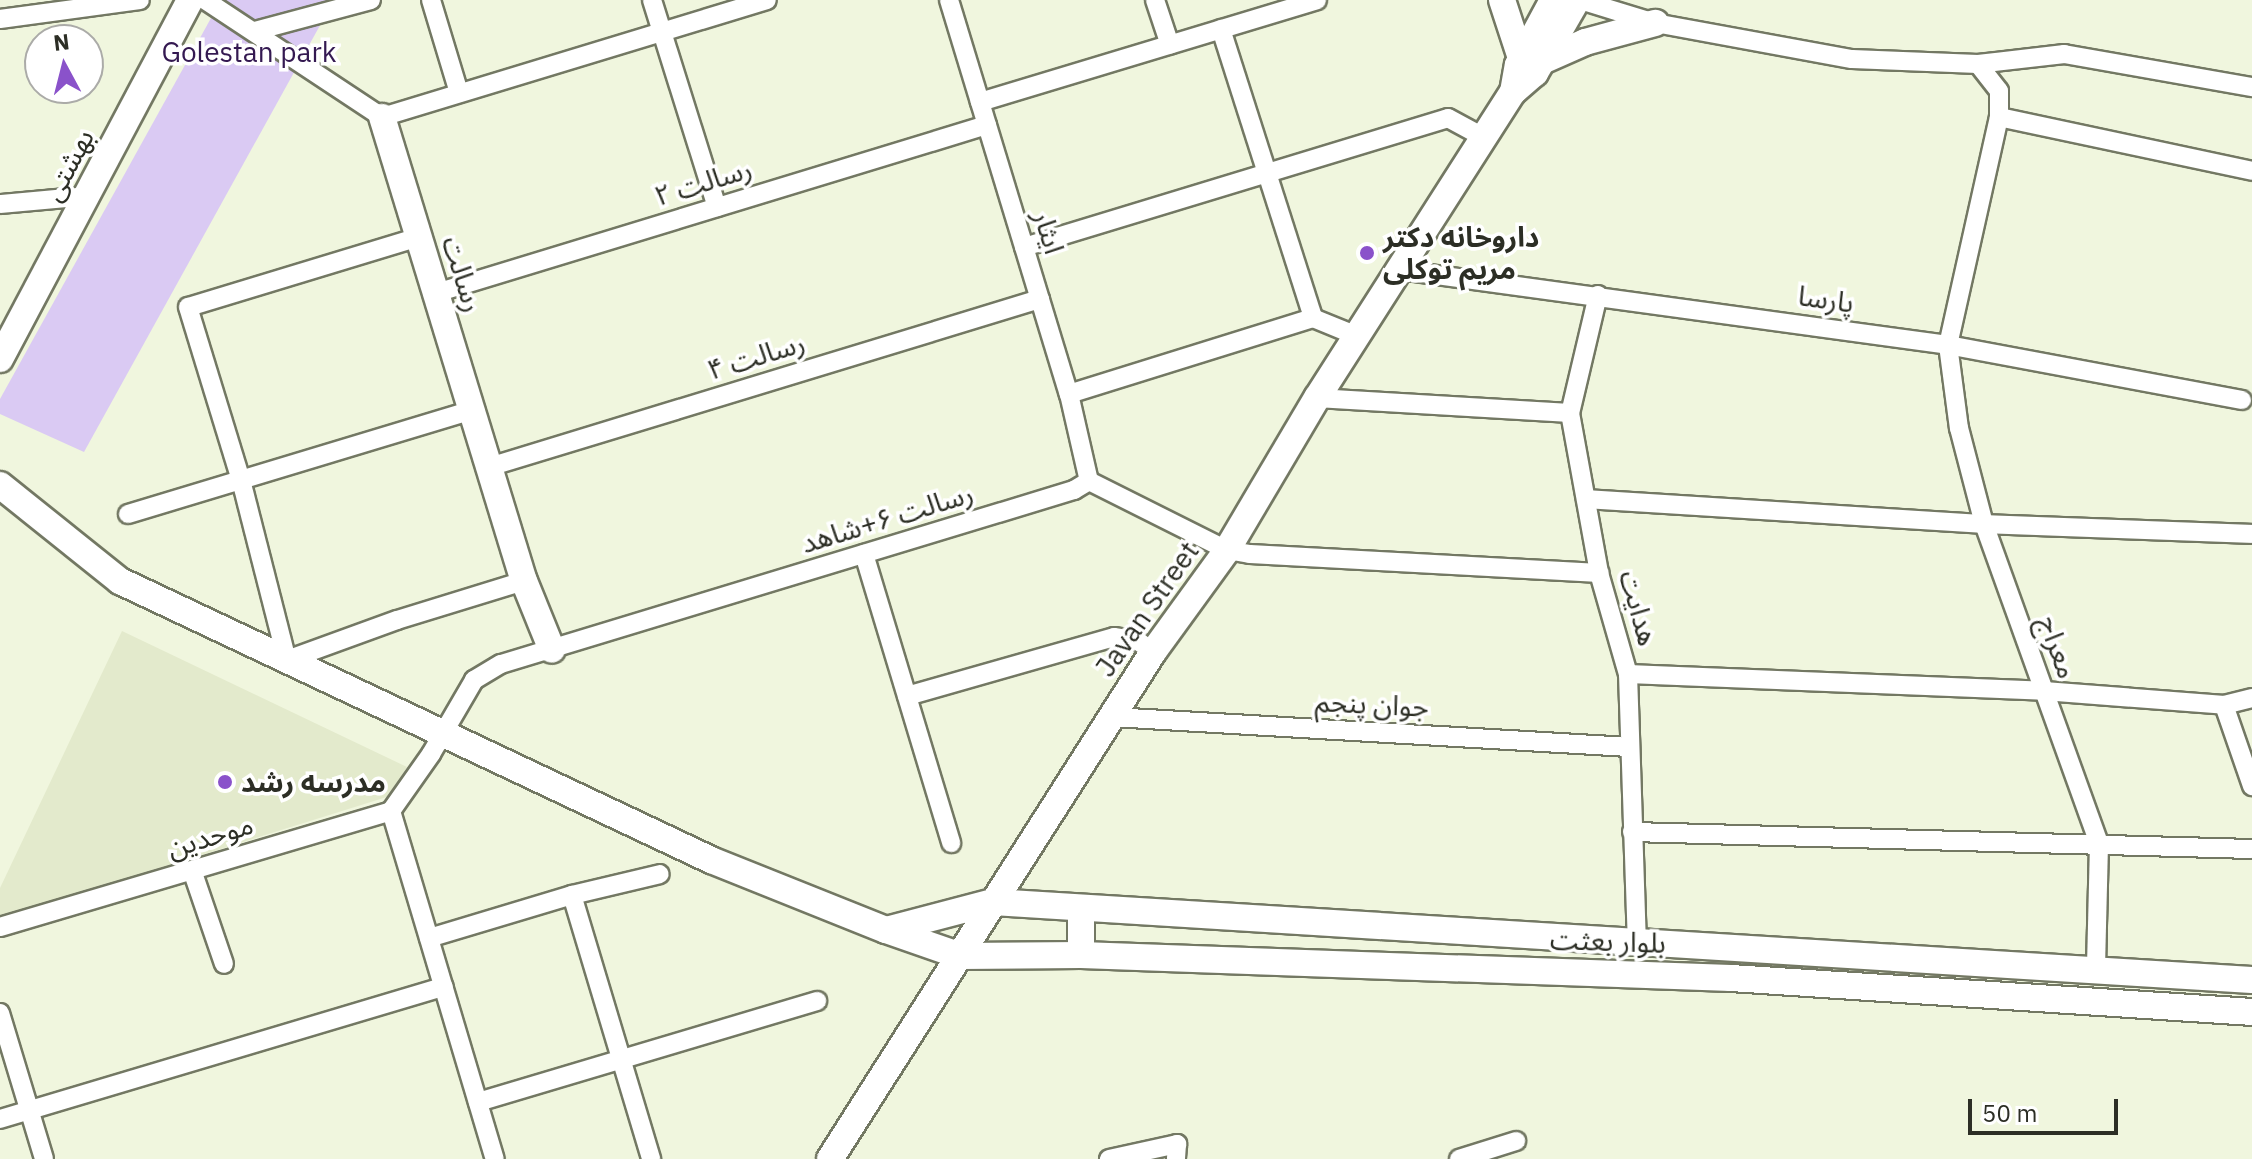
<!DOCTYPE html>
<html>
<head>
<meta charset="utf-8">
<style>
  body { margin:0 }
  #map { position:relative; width:2252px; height:1159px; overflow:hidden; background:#f0f6de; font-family:"IBM Plex Sans","Noto Sans Arabic",sans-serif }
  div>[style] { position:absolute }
  .built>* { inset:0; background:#e3eacc }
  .green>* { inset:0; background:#dacaf3 }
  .roads { filter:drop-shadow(2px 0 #737863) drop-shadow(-2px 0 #737863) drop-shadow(0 2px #737863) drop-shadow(0 -2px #737863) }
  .street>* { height:18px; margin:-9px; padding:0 9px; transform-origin:9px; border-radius:9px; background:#fff }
  .secondary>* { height:26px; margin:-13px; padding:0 13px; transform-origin:13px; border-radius:13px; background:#fff }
  .dots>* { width:22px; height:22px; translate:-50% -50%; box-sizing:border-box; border:4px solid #fff; border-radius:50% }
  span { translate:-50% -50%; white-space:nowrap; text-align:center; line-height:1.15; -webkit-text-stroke:7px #fff; paint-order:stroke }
  .park-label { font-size:28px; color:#341951 }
  .street-label { font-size:28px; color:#2c2e25 }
  .poi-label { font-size:28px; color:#2c2e25; font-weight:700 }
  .left { translate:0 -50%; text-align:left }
  .north { position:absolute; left:24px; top:24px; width:80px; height:80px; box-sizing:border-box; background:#fff; border:2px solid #ababa8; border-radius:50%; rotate:353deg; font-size:22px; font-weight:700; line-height:32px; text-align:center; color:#2c2e25 }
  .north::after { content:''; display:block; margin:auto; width:28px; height:36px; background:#8a52ca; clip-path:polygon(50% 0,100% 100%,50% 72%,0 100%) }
  .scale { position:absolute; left:1968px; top:1099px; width:150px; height:36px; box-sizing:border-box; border:4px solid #2c2e25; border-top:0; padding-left:10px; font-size:24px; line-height:28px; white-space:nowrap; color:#2c2e25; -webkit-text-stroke:6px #fff; paint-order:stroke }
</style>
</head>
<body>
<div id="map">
  <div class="built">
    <div style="clip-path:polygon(122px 631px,407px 767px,390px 796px,0 918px,0 888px)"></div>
  </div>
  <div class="green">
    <div style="clip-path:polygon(221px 0,334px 0,84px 452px,0 414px,0 399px)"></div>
  </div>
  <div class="roads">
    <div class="street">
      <div style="left:205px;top:0;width:212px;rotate:33.5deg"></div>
      <div style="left:382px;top:117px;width:402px;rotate:-16.9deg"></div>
      <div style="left:431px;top:0;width:97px;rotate:73.2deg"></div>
      <div style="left:652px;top:0;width:217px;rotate:72.6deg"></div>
      <div style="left:949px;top:0;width:412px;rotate:73.1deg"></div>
      <div style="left:1069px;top:394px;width:89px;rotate:77.1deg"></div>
      <div style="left:1155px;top:0;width:47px;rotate:71.6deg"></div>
      <div style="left:1580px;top:0;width:78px;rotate:17deg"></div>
      <div style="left:1655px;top:23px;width:200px;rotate:10.4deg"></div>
      <div style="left:1852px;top:59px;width:126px;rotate:2.3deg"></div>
      <div style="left:1978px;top:64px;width:87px;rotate:-6.6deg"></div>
      <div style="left:2064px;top:54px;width:191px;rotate:10deg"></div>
      <div style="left:0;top:19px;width:141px;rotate:-7.7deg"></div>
      <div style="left:1221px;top:29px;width:303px;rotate:72.3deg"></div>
      <div style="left:255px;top:31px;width:120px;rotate:-15deg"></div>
      <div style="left:1978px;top:64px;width:34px;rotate:52deg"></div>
      <div style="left:1999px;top:91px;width:26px;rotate:90deg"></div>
      <div style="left:1999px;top:117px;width:234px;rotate:102.6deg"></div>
      <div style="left:1948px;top:345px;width:84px;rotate:82.5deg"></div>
      <div style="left:1959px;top:428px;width:99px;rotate:75.4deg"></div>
      <div style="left:1984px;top:524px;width:340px;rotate:70.2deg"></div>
      <div style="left:2099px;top:844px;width:125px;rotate:91.4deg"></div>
      <div style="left:980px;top:102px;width:352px;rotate:-16.8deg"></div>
      <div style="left:1999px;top:117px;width:259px;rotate:12deg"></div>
      <div style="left:0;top:204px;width:88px;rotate:-5.2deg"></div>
      <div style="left:419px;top:237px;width:241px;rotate:163.1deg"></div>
      <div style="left:188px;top:307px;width:181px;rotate:73deg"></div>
      <div style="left:241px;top:480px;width:186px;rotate:75.7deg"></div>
      <div style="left:287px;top:660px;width:117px;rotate:-20deg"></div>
      <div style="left:397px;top:620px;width:133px;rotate:-17.1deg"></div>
      <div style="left:1024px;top:247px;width:443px;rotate:-16.9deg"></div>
      <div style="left:1448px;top:118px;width:42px;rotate:28.4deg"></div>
      <div style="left:1400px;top:270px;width:553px;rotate:7.79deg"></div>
      <div style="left:1948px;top:345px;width:299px;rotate:10.6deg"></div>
      <div style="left:436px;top:293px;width:576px;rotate:-16.96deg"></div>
      <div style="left:1598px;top:295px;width:121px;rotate:103.3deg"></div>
      <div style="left:1570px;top:413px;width:163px;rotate:79.7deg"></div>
      <div style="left:1599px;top:573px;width:105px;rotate:74deg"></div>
      <div style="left:1628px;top:674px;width:267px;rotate:88.1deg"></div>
      <div style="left:1313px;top:318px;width:48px;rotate:22.2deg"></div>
      <div style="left:1069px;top:394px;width:256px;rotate:-17.3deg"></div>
      <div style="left:1317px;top:398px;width:253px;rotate:3.4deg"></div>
      <div style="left:489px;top:467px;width:576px;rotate:-16.96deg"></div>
      <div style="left:1586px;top:499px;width:399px;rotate:3.6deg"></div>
      <div style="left:1984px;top:524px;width:268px;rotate:2.1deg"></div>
      <div style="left:128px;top:514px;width:359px;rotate:-16.8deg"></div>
      <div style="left:864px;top:554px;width:302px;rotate:73.2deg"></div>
      <div style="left:1628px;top:674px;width:416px;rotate:2.3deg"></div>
      <div style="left:2044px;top:691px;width:181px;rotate:4.4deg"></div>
      <div style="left:2224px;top:705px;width:86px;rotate:70.9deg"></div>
      <div style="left:907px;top:696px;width:215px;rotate:-15.9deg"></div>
      <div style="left:1114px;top:637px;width:24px;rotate:9deg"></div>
      <div style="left:1138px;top:641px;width:19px;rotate:36deg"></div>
      <div style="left:2224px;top:705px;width:29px;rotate:-14deg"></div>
      <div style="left:1112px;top:717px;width:518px;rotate:3.32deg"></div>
      <div style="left:391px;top:811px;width:363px;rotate:73.4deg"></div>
      <div style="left:1632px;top:832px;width:620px;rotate:1.57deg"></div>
      <div style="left:192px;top:870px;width:99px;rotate:71.2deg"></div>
      <div style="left:572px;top:895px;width:276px;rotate:73.3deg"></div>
      <div style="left:0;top:927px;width:408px;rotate:-16.5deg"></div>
      <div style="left:391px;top:811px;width:70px;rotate:-54.9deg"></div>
      <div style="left:431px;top:754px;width:86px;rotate:-59.8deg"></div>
      <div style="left:474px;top:680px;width:31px;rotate:-31deg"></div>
      <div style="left:501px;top:664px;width:599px;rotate:-16.89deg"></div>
      <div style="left:1074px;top:490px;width:17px;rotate:-31deg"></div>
      <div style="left:1089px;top:481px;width:154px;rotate:26.6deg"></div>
      <div style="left:1227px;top:550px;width:23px;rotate:10deg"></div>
      <div style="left:1250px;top:554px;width:350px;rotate:3.1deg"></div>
      <div style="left:429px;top:938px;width:149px;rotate:-16.7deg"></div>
      <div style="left:572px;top:895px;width:90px;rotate:-13.4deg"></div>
      <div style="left:0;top:1013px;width:152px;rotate:73.2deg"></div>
      <div style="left:478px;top:1102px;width:354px;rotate:-16.6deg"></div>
      <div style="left:0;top:1119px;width:463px;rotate:-16.6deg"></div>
      <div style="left:1109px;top:1159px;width:70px;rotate:-12.4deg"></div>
      <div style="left:1177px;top:1144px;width:15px;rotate:94deg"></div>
      <div style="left:1459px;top:1159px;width:60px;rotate:-17.5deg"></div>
    </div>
    <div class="secondary">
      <div style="left:1502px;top:0;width:61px;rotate:71.9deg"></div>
      <div style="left:1542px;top:61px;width:47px;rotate:-23.8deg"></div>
      <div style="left:1585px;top:42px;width:73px;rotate:-15.2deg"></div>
      <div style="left:1513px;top:92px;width:27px;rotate:-80deg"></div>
      <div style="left:1518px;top:65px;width:74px;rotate:-61.7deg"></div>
      <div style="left:382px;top:117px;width:485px;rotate:73deg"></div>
      <div style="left:524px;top:581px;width:74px;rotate:67.9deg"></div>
      <div style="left:0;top:359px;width:406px;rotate:-62.1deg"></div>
      <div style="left:0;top:485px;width:154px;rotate:38.7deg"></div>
      <div style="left:120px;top:581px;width:654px;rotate:25.27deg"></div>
      <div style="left:711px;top:860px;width:188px;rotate:21.8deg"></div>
      <div style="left:886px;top:930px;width:79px;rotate:19.1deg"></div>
      <div style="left:961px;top:956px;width:120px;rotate:-0.5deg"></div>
      <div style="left:1081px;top:955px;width:650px;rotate:2.03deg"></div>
      <div style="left:1731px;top:978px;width:522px;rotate:3.73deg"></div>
      <div style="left:886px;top:930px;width:111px;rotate:-14.7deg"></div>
      <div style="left:993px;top:902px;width:1261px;rotate:3.55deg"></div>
      <div style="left:1081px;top:955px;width:38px;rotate:-90deg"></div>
      <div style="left:1081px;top:917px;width:10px;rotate:-61deg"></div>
      <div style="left:830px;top:1159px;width:601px;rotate:-57.5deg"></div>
      <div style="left:1153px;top:652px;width:126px;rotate:-54deg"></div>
      <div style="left:1227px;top:550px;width:177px;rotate:-59.4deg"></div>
      <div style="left:1317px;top:398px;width:363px;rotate:-57.4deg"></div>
      <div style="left:1513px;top:92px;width:29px;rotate:-41deg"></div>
      <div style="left:1535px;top:73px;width:84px;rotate:-60.1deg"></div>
    </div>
  </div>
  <div class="dots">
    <div style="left:1367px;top:253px;background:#8a52ca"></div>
    <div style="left:225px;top:782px;background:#8a52ca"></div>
  </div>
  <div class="park-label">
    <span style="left:249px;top:52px">Golestan park</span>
  </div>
  <div class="street-label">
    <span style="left:68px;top:165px;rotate:-62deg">بهشتی</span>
    <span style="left:703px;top:182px;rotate:-17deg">رسالت ۲</span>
    <span style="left:1049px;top:232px;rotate:73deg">ایثار</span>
    <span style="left:463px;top:274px;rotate:73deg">رسالت</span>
    <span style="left:1826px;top:299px;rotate:8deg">پارسا</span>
    <span style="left:756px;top:356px;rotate:-17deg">رسالت ۴</span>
    <span style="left:887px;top:518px;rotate:-17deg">رسالت ۶+شاهد</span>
    <span style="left:1639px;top:608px;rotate:75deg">هدایت</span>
    <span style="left:1147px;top:609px;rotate:-55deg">Javan Street</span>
    <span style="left:2058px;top:647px;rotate:70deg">معراج</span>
    <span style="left:1372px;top:704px;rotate:3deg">جوان پنجم</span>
    <span style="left:210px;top:836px;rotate:-17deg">موحدین</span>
    <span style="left:1608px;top:941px;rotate:2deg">بلوار بعثت</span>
  </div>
  <div class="poi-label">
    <span class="left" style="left:1383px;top:253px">داروخانه دکتر<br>مریم توکلی</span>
    <span class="left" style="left:241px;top:782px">مدرسه رشد</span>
  </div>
  <div class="north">N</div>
  <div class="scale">50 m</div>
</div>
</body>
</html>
